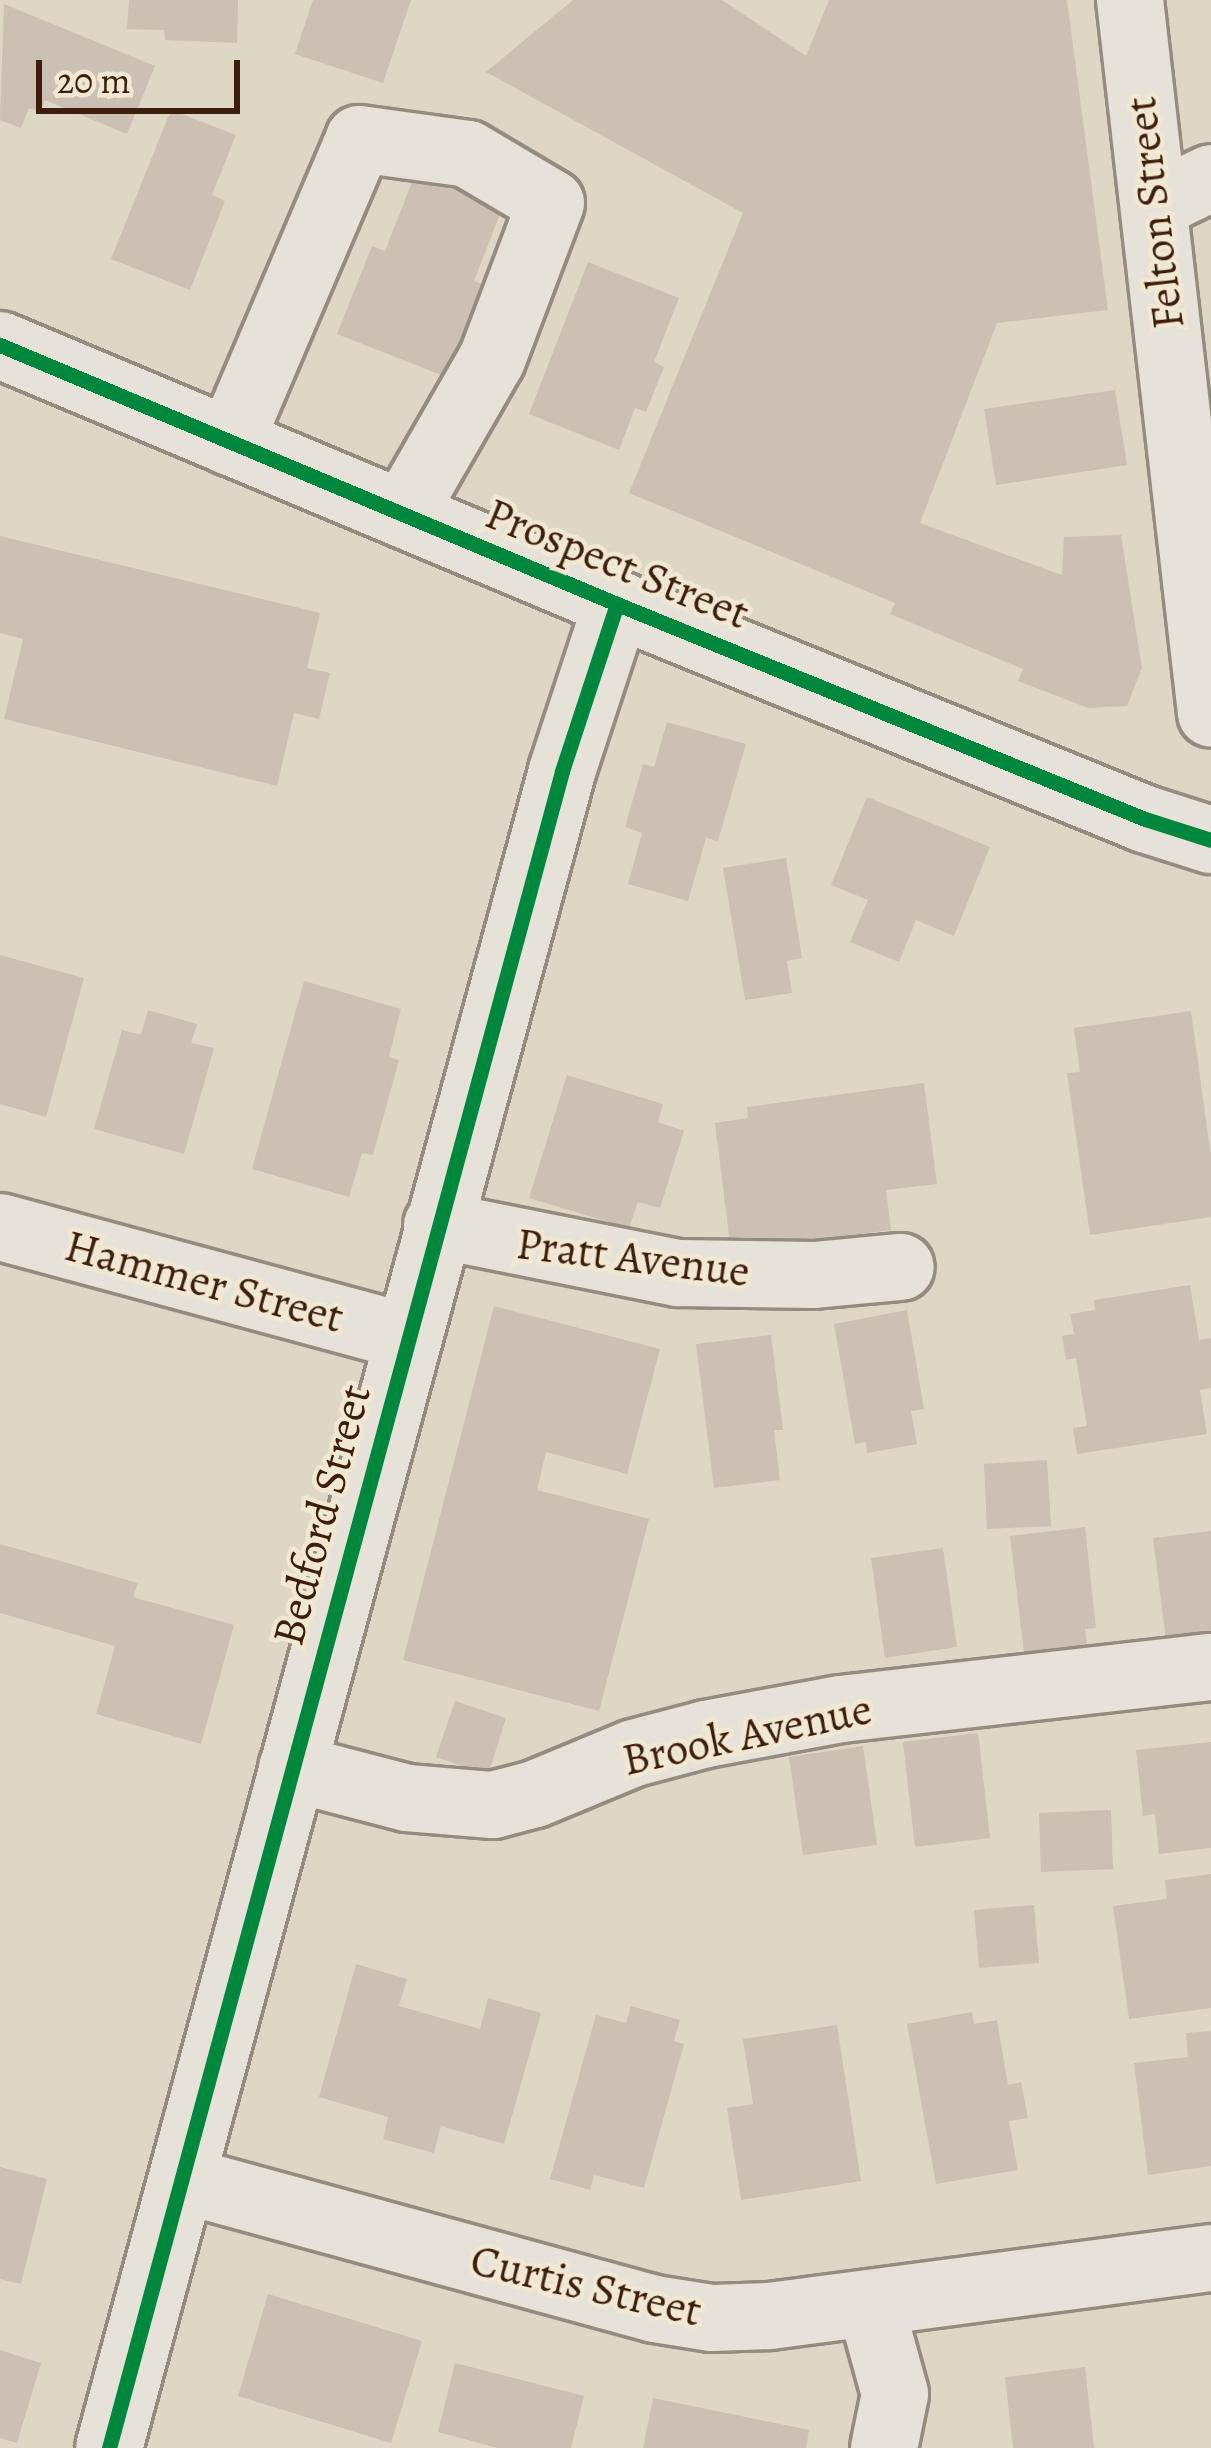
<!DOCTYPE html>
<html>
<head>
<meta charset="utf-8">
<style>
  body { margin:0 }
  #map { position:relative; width:1211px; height:2448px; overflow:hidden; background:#ded7c6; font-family:Alegreya,serif }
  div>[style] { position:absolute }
  .building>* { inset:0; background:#ccbfb3 }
  .roads { filter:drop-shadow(3px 0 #948c80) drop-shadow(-3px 0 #948c80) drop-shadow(0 3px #948c80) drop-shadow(0 -3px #948c80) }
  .minor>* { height:66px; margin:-33px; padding:0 33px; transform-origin:33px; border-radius:33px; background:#e6e2da }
  .cycleway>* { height:15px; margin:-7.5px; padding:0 7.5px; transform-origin:7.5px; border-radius:7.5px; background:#00873e }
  span { translate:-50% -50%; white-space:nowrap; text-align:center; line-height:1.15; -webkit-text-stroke:9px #f1e8d3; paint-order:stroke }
  .street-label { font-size:45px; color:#3c1e0b }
  .scale { position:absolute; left:36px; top:60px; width:204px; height:54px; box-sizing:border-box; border:6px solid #3c1e0b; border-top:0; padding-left:15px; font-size:36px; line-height:42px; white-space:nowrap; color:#3c1e0b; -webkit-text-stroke:9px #f1e8d3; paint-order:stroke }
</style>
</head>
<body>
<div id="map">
  <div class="building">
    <div style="clip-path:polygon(129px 0,238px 0,237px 43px,165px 40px,164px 30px,127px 29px)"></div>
    <div style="clip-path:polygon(313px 0,411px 0,383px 83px,295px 54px)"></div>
    <div style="clip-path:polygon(573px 0,722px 0,806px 56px,829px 0,1067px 0,1108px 310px,997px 323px,920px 523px,1062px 575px,1064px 537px,1121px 535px,1142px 668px,1127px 706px,1088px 708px,1018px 681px,1023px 669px,890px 614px,895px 603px,629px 493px,743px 213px,486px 72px)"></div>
    <div style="clip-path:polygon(4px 4px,155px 66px,127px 134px,45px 100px,40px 112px,29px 108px,21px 128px,0 120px)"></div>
    <div style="clip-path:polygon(171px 110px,236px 135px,212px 195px,225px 201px,190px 290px,111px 259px)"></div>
    <div style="clip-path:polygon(421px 159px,508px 193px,474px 281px,499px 291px,464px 384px,337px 334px,372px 246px,385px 251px)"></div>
    <div style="clip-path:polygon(588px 262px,679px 298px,654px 362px,664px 367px,646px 412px,635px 408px,619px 450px,529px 414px)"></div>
    <div style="clip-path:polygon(1115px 390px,1127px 465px,996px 485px,984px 409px)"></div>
    <div style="clip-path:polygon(0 536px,320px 613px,307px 668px,330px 673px,319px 719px,294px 713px,277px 786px,4px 719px,23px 639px,0 633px)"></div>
    <div style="clip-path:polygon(667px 722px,746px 744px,718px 841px,706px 838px,688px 901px,628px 884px,642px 833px,625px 827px,643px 764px,654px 767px)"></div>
    <div style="clip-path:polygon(867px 797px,990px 847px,954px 936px,916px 920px,899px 962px,850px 942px,868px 900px,831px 885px)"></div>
    <div style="clip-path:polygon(786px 858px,802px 958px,787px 961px,792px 993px,745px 1000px,723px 868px)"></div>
    <div style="clip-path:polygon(0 955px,84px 978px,46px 1117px,0 1104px)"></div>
    <div style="clip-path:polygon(304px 981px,401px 1009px,389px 1057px,399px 1060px,373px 1155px,362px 1153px,349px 1197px,252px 1169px)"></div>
    <div style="clip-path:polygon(148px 1010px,197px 1024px,191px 1043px,214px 1048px,184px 1154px,94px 1129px,122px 1030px,141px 1035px)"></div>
    <div style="clip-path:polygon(1191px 1011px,1211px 1157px,1211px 1217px,1090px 1235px,1067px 1073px,1080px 1072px,1074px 1028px)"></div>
    <div style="clip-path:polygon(567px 1075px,663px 1104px,658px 1122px,684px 1131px,660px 1208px,638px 1202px,629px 1228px,529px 1198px)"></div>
    <div style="clip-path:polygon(924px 1083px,937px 1184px,886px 1190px,891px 1230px,731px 1251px,715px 1123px,748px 1118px,747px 1107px)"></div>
    <div style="clip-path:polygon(1190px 1285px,1199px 1340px,1211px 1338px,1211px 1388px,1200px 1390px,1207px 1434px,1077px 1454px,1073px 1428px,1087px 1426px,1076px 1358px,1066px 1360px,1062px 1336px,1074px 1334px,1070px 1314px,1095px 1310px,1094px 1300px)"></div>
    <div style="clip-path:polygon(494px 1306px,660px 1349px,627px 1474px,546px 1452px,537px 1490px,649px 1519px,599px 1711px,403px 1660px)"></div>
    <div style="clip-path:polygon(907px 1310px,924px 1409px,911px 1411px,917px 1444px,867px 1453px,866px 1442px,855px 1444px,834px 1324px)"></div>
    <div style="clip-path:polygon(771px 1335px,783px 1430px,774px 1430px,780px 1480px,714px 1488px,696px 1344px)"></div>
    <div style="clip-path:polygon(1047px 1460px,1051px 1526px,987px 1529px,984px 1464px)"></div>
    <div style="clip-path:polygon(1085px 1527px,1096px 1628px,1085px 1629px,1087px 1645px,1024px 1652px,1010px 1536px)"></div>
    <div style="clip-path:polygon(1211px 1531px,1211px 1634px,1166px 1640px,1153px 1538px)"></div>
    <div style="clip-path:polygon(0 1544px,138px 1583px,133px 1597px,234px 1625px,201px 1744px,96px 1714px,115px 1646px,0 1613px)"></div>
    <div style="clip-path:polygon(943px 1548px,957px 1647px,885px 1658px,871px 1558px)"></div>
    <div style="clip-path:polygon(455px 1701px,506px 1718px,488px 1775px,436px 1757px)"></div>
    <div style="clip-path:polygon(978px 1733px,990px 1838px,915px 1847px,903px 1742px)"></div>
    <div style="clip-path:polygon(1211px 1742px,1211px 1848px,1159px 1854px,1155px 1814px,1143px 1816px,1136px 1750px)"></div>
    <div style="clip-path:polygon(863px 1746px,877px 1845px,803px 1855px,789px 1757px)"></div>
    <div style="clip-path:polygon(1111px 1810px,1113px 1869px,1041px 1872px,1039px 1813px)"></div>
    <div style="clip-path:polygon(1211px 1874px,1211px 2008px,1129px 2019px,1113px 1906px,1167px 1899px,1165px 1880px)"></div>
    <div style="clip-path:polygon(1034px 1905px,1039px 1963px,979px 1968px,974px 1910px)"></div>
    <div style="clip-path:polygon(356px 1964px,407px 1979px,399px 2006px,480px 2029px,488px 1998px,541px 2013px,504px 2144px,441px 2126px,434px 2153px,383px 2139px,388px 2117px,319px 2097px)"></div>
    <div style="clip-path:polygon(631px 2006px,680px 2020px,674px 2041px,684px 2044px,644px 2188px,594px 2175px,590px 2190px,550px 2179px,596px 2015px,626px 2023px)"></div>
    <div style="clip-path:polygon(972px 2012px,974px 2024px,997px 2020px,1008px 2085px,1021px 2082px,1028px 2118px,1009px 2121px,1018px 2170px,936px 2184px,907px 2024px)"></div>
    <div style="clip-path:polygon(837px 2025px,861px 2181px,741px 2200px,727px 2108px,753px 2104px,743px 2039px)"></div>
    <div style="clip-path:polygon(1211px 2031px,1211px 2166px,1148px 2175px,1134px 2063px,1188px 2057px,1186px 2033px)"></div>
    <div style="clip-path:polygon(0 2167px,47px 2179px,21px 2284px,0 2279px)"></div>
    <div style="clip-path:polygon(268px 2294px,422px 2341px,391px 2443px,238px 2396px)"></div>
    <div style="clip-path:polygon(0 2350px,41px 2363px,17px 2443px,0 2438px)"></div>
    <div style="clip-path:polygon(455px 2363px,584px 2396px,571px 2448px,498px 2448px,438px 2432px)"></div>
    <div style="clip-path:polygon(1085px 2367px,1094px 2448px,1013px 2448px,1005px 2377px)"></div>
    <div style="clip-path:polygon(653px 2398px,809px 2430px,806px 2448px,643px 2448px)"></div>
  </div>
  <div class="roads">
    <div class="minor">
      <div style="left:1130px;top:0;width:718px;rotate:83.52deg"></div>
      <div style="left:1155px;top:205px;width:62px;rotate:-25.7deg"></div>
      <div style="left:0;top:345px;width:669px;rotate:22.77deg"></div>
      <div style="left:617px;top:604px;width:570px;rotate:22.16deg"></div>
      <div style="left:1145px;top:819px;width:69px;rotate:17.7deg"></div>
      <div style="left:230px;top:442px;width:329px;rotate:-66.9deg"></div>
      <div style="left:359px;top:139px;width:110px;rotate:7.8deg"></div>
      <div style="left:468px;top:154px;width:96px;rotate:30.6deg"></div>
      <div style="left:551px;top:203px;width:167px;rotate:110.7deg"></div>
      <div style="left:492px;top:359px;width:179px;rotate:119.9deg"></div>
      <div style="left:437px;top:1225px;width:246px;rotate:11.3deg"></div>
      <div style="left:678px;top:1273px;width:136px;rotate:0.8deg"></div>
      <div style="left:814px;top:1275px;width:87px;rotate:-5.3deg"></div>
      <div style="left:0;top:1227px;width:422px;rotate:15.1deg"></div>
      <div style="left:292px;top:1768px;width:119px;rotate:14.6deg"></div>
      <div style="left:407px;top:1798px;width:86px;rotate:4.7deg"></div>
      <div style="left:493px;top:1805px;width:43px;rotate:-14.7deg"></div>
      <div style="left:535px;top:1794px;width:107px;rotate:-22.5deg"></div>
      <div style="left:634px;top:1753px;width:74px;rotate:-14.8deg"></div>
      <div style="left:706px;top:1734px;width:137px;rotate:-10.5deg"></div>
      <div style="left:841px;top:1709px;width:372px;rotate:-6.5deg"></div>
      <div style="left:183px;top:2180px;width:489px;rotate:15.3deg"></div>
      <div style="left:655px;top:2309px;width:58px;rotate:9deg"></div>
      <div style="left:712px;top:2318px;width:58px;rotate:-2deg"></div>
      <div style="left:770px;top:2316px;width:445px;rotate:-7.5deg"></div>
      <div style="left:870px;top:2303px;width:94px;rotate:74.6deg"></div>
      <div style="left:895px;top:2394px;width:55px;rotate:101.5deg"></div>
      <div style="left:109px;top:2448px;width:1737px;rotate:-74.88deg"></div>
      <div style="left:562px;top:771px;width:176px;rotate:-71.8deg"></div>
    </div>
  </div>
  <div class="cycleway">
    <div style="left:0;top:345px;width:669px;rotate:22.77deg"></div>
    <div style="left:617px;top:604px;width:570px;rotate:22.16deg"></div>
    <div style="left:1145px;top:819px;width:69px;rotate:17.7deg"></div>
    <div style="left:109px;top:2448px;width:1737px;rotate:-74.88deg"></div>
    <div style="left:562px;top:771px;width:176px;rotate:-71.8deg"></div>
  </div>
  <div class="street-label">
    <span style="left:1155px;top:213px;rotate:-97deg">Felton Street</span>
    <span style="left:617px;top:564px;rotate:22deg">Prospect Street</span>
    <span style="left:633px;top:1258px;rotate:7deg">Pratt Avenue</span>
    <span style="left:204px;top:1282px;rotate:15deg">Hammer Street</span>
    <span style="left:322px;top:1515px;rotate:-75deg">Bedford Street</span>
    <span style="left:747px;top:1735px;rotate:-12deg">Brook Avenue</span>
    <span style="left:586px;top:2286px;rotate:13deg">Curtis Street</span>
  </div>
  <div class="scale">20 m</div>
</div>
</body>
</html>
